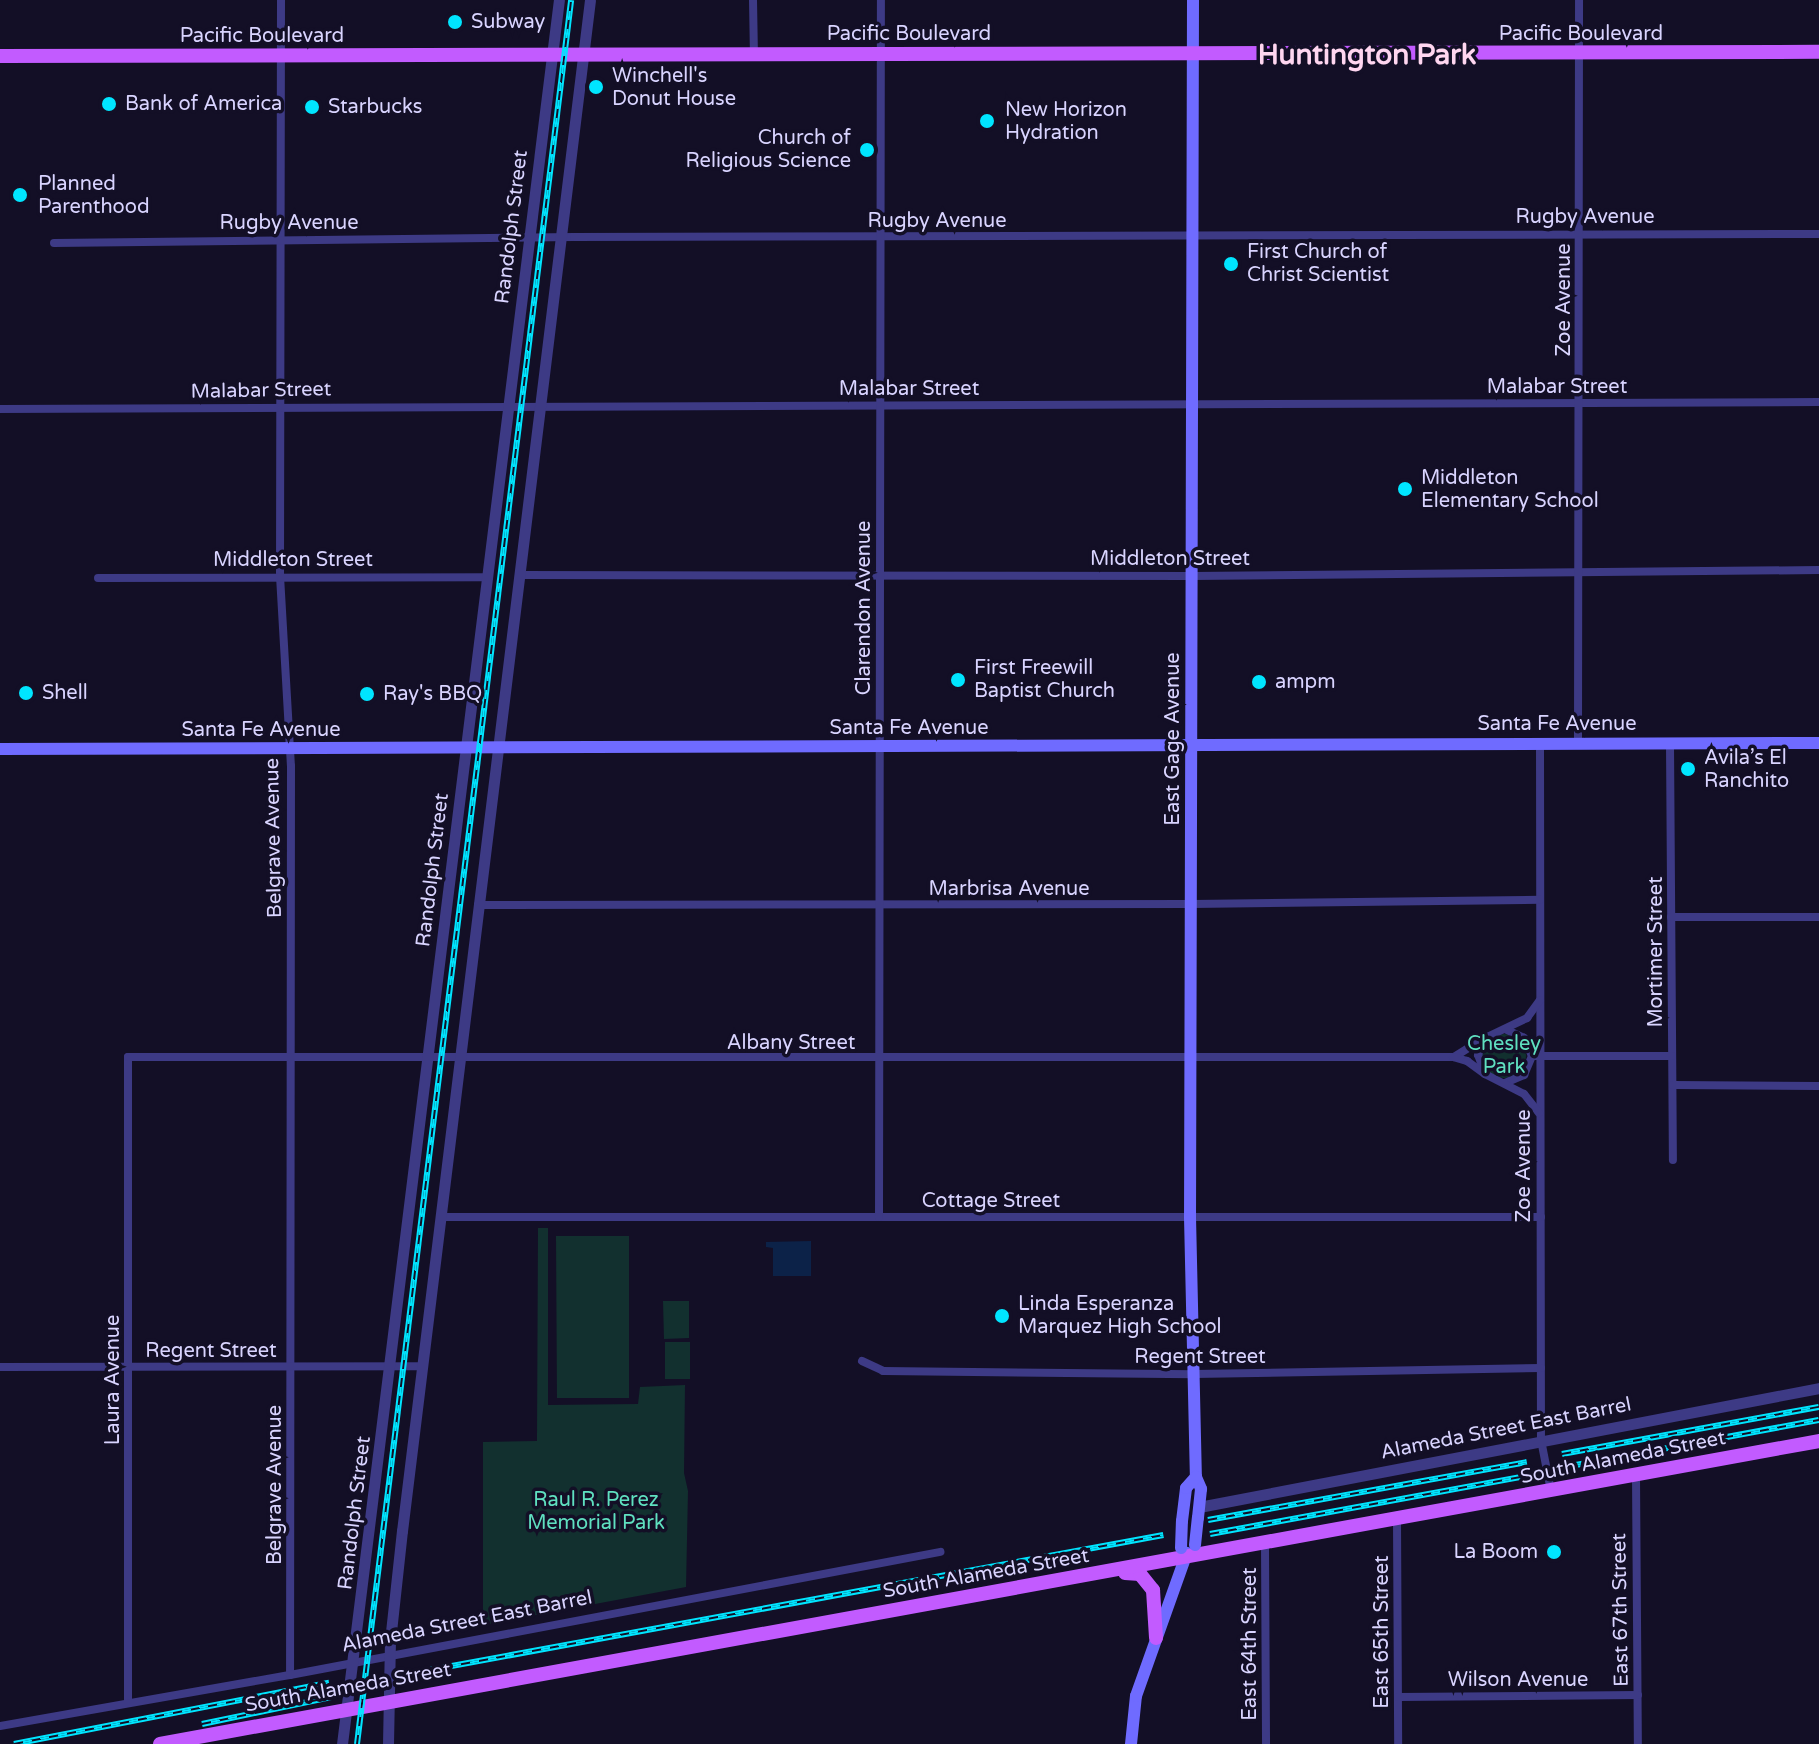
<!DOCTYPE html>
<html>
<head>
<meta charset="utf-8">
<style>
  body { margin:0 }
  #map { position:relative; width:1819px; height:1744px; overflow:hidden; background:#130f26; font-family:"Varela Round",sans-serif }
  div>[style] { position:absolute }
  .green>* { inset:0; background:#12302f }
  .round { border-radius:50% }
  .water>* { inset:0; background:#0c2248 }
  .minor>* { height:8px; margin:-4px; padding:0 4px; transform-origin:4px; border-radius:4px; background:#3d3a85 }
  .tertiary>* { height:11px; margin:-5.5px; padding:0 5.5px; transform-origin:5.5px; border-radius:5.5px; background:#3d3a85 }
  .secondary>* { height:12px; margin:-6px; padding:0 6px; transform-origin:6px; border-radius:6px; background:#6f6bff }
  .primary>* { height:14px; margin:-7px; padding:0 7px; transform-origin:7px; border-radius:7px; background:#c25bff }
  .rail>* { height:6px; margin-top:-3px; transform-origin:0; background:repeating-linear-gradient(90deg,#130f26 0 9px,#00e5ff 0 18px); box-sizing:border-box; border-block:2px solid #00e5ff }
  .secondary-bridge>* { height:12px; margin:-6px; padding:0 6px; transform-origin:6px; border-radius:6px; background:#6f6bff }
  .dots>* { width:22px; height:22px; translate:-50% -50%; box-sizing:border-box; border:4px solid #130f26; border-radius:50% }
  span { translate:-50% -50%; white-space:nowrap; text-align:center; line-height:1.15; -webkit-text-stroke:7px #130f26; paint-order:stroke }
  .poi-label { font-size:20px; color:#d9d4ff }
  .left { translate:0 -50%; text-align:left }
  .right { translate:-100% -50%; text-align:right }
  .street-label { font-size:20px; color:#d9d4ff }
  .park-label { font-size:20px; color:#5fe0c0 }
  .district-label { font-size:28px; color:#ffd6f0; font-weight:700 }
</style>
</head>
<body>
<div id="map">
  <div class="green">
    <div class="round" style="left:1482px;top:1034px;width:44px;height:44px"></div>
    <div style="clip-path:polygon(538px 1228px,548px 1228px,548px 1405px,638px 1404px,640px 1387px,685px 1385px,684px 1473px,688px 1491px,686px 1587px,483px 1625px,483px 1442px,537px 1441px)"></div>
    <div style="clip-path:polygon(556px 1236px,629px 1236px,629px 1398px,557px 1398px)"></div>
    <div style="clip-path:polygon(663px 1301px,689px 1301px,689px 1338px,664px 1339px)"></div>
    <div style="clip-path:polygon(665px 1342px,690px 1342px,690px 1379px,665px 1379px)"></div>
  </div>
  <div class="water">
    <div style="clip-path:polygon(811px 1241px,811px 1276px,773px 1276px,773px 1248px,766px 1247px,766px 1242px)"></div>
  </div>
  <div class="minor">
    <div style="left:281px;top:0;width:576px;rotate:90.1deg"></div>
    <div style="left:280px;top:576px;width:190px;rotate:86.7deg"></div>
    <div style="left:291px;top:766px;width:909px;rotate:90.06deg"></div>
    <div style="left:753px;top:0;width:55px;rotate:89deg"></div>
    <div style="left:54px;top:243px;width:520px;rotate:-0.66deg"></div>
    <div style="left:574px;top:237px;width:1245px;rotate:-0.14deg"></div>
    <div style="left:0;top:409px;width:1819px;rotate:-0.22deg"></div>
    <div style="left:521px;top:575px;width:672px;rotate:0.09deg"></div>
    <div style="left:1193px;top:576px;width:626px;rotate:-0.55deg"></div>
    <div style="left:98px;top:578px;width:391px;rotate:-0.1deg"></div>
    <div style="left:1540px;top:744px;width:696px;rotate:89.92deg"></div>
    <div style="left:1541px;top:1440px;width:52px;rotate:78.9deg"></div>
    <div style="left:1578px;top:744px;width:744px;rotate:-89.92deg"></div>
    <div style="left:1670px;top:744px;width:416px;rotate:89.6deg"></div>
    <div style="left:478px;top:905px;width:714px;rotate:-0.08deg"></div>
    <div style="left:1192px;top:904px;width:348px;rotate:-0.7deg"></div>
    <div style="left:1671px;top:917px;width:148px"></div>
    <div style="left:1532px;top:1056px;width:140px"></div>
    <div style="left:1454px;top:1057px;width:34px;rotate:-32deg"></div>
    <div style="left:1505px;top:1083px;width:21px;rotate:-23deg"></div>
    <div style="left:1524px;top:1075px;width:21px;rotate:-67deg"></div>
    <div style="left:1532px;top:1056px;width:20px;rotate:-114deg"></div>
    <div style="left:1524px;top:1038px;width:19px;rotate:-155deg"></div>
    <div style="left:1673px;top:1085px;width:146px;rotate:0.4deg"></div>
    <div style="left:1539px;top:1113px;width:24px;rotate:-128deg"></div>
    <div style="left:1524px;top:1094px;width:44px;rotate:-152.9deg"></div>
    <div style="left:1485px;top:1074px;width:20px;rotate:-110deg"></div>
    <div style="left:1478px;top:1055px;width:18px;rotate:-68deg"></div>
    <div style="left:1485px;top:1038px;width:47px;rotate:-25.5deg"></div>
    <div style="left:1527px;top:1018px;width:22px;rotate:-54deg"></div>
    <div style="left:441px;top:1217px;width:1100px"></div>
    <div style="left:879px;top:1217px;width:1217px;rotate:-89.91deg"></div>
    <div style="left:862px;top:1361px;width:23px;rotate:25deg"></div>
    <div style="left:883px;top:1371px;width:311px;rotate:0.6deg"></div>
    <div style="left:1194px;top:1374px;width:347px;rotate:-1deg"></div>
    <div style="left:0;top:1367px;width:423px;rotate:-0.1deg"></div>
    <div style="left:1636px;top:1476px;width:268px;rotate:89.6deg"></div>
    <div style="left:1397px;top:1520px;width:224px;rotate:89.7deg"></div>
    <div style="left:1265px;top:1545px;width:199px;rotate:89.7deg"></div>
    <div style="left:1398px;top:1697px;width:240px;rotate:-0.5deg"></div>
    <div style="left:128px;top:1703px;width:646px;rotate:-90deg"></div>
    <div style="left:128px;top:1057px;width:1325px"></div>
    <div style="left:1453px;top:1057px;width:15px;rotate:16deg"></div>
    <div style="left:1467px;top:1061px;width:22px;rotate:36deg"></div>
    <div style="left:0;top:1726px;width:294px;rotate:-10deg"></div>
    <div style="left:290px;top:1675px;width:662px;rotate:-10.72deg"></div>
  </div>
  <div class="tertiary">
    <div style="left:1199px;top:1507px;width:631px;rotate:-10.86deg"></div>
    <div style="left:342px;top:1744px;width:1757px;rotate:-82.91deg"></div>
    <div style="left:388px;top:1744px;width:103px;rotate:-88.9deg"></div>
    <div style="left:390px;top:1641px;width:111px;rotate:-83.8deg"></div>
    <div style="left:402px;top:1531px;width:1542px;rotate:-83deg"></div>
  </div>
  <div class="secondary">
    <div style="left:1193px;top:0;width:1217px;rotate:90.14deg"></div>
    <div style="left:1190px;top:1217px;width:260px;rotate:88.7deg"></div>
    <div style="left:1196px;top:1477px;width:13px;rotate:67deg"></div>
    <div style="left:1201px;top:1489px;width:29px;rotate:96deg"></div>
    <div style="left:0;top:749px;width:1819px;rotate:-0.19deg"></div>
    <div style="left:1182px;top:1521px;width:33px;rotate:-83deg"></div>
    <div style="left:1186px;top:1488px;width:15px;rotate:-48deg"></div>
    <div style="left:1131px;top:1744px;width:48px;rotate:-84.1deg"></div>
    <div style="left:1136px;top:1696px;width:152px;rotate:-70.4deg"></div>
  </div>
  <div class="primary">
    <div style="left:0;top:56px;width:1819px;rotate:-0.13deg"></div>
    <div style="left:1125px;top:1573px;width:15px;rotate:4deg"></div>
    <div style="left:1140px;top:1574px;width:21px;rotate:51deg"></div>
    <div style="left:1153px;top:1590px;width:48px;rotate:86.4deg"></div>
    <div style="left:160px;top:1744px;width:1686px;rotate:-10.35deg"></div>
  </div>
  <div class="rail">
    <div style="left:1562px;top:1454px;width:261px;rotate:-10.4deg"></div>
    <div style="left:1565px;top:1467px;width:258px;rotate:-10.5deg"></div>
    <div style="left:1208px;top:1520px;width:324px;rotate:-10.3deg"></div>
    <div style="left:1210px;top:1534px;width:325px;rotate:-10.4deg"></div>
    <div style="left:408px;top:1674px;width:768px;rotate:-10.43deg"></div>
    <div style="left:202px;top:1724px;width:132px;rotate:-11.8deg"></div>
    <div style="left:14px;top:1744px;width:321px;rotate:-11deg"></div>
    <div style="left:357px;top:1744px;width:1757px;rotate:-83deg"></div>
  </div>
  <div class="secondary-bridge">
    <div style="left:1195px;top:1545px;width:27px;rotate:-84deg"></div>
    <div style="left:1181px;top:1548px;width:27px;rotate:-88deg"></div>
  </div>
  <div class="dots">
    <div style="left:455px;top:22px;background:#00e5ff"></div>
    <div style="left:596px;top:87px;background:#00e5ff"></div>
    <div style="left:109px;top:104px;background:#00e5ff"></div>
    <div style="left:312px;top:107px;background:#00e5ff"></div>
    <div style="left:987px;top:121px;background:#00e5ff"></div>
    <div style="left:867px;top:150px;background:#00e5ff"></div>
    <div style="left:20px;top:195px;background:#00e5ff"></div>
    <div style="left:1231px;top:264px;background:#00e5ff"></div>
    <div style="left:1405px;top:489px;background:#00e5ff"></div>
    <div style="left:958px;top:680px;background:#00e5ff"></div>
    <div style="left:1259px;top:682px;background:#00e5ff"></div>
    <div style="left:26px;top:693px;background:#00e5ff"></div>
    <div style="left:367px;top:694px;background:#00e5ff"></div>
    <div style="left:1688px;top:769px;background:#00e5ff"></div>
    <div style="left:1002px;top:1316px;background:#00e5ff"></div>
    <div style="left:1554px;top:1552px;background:#00e5ff"></div>
  </div>
  <div class="poi-label">
    <span class="left" style="left:471px;top:22px">Subway</span>
    <span class="left" style="left:612px;top:88px">Winchell's<br>Donut House</span>
    <span class="left" style="left:125px;top:104px">Bank of America</span>
    <span class="left" style="left:328px;top:107px">Starbucks</span>
    <span class="left" style="left:1005px;top:122px">New Horizon<br>Hydration</span>
    <span class="right" style="left:851px;top:150px">Church of<br>Religious Science</span>
    <span class="left" style="left:38px;top:196px">Planned<br>Parenthood</span>
    <span class="left" style="left:1247px;top:264px">First Church of<br>Christ Scientist</span>
    <span class="left" style="left:1421px;top:490px">Middleton<br>Elementary School</span>
    <span class="left" style="left:974px;top:680px">First Freewill<br>Baptist Church</span>
    <span class="left" style="left:1275px;top:682px">ampm</span>
    <span class="left" style="left:42px;top:693px">Shell</span>
    <span class="left" style="left:383px;top:694px">Ray's BBQ</span>
    <span class="left" style="left:1704px;top:770px">Avila’s El<br>Ranchito</span>
    <span class="left" style="left:1018px;top:1316px">Linda Esperanza<br>Marquez High School</span>
    <span class="right" style="left:1538px;top:1552px">La Boom</span>
  </div>
  <div class="street-label">
    <span style="left:909px;top:34px">Pacific Boulevard</span>
    <span style="left:1581px;top:34px">Pacific Boulevard</span>
    <span style="left:262px;top:36px">Pacific Boulevard</span>
    <span style="left:1585px;top:217px">Rugby Avenue</span>
    <span style="left:937px;top:221px">Rugby Avenue</span>
    <span style="left:289px;top:223px">Rugby Avenue</span>
    <span style="left:512px;top:227px;rotate:-83deg">Randolph Street</span>
    <span style="left:1564px;top:300px;rotate:-90deg">Zoe Avenue</span>
    <span style="left:1557px;top:387px">Malabar Street</span>
    <span style="left:909px;top:389px">Malabar Street</span>
    <span style="left:261px;top:391px;rotate:-1deg">Malabar Street</span>
    <span style="left:1170px;top:559px">Middleton Street</span>
    <span style="left:293px;top:560px">Middleton Street</span>
    <span style="left:864px;top:608px;rotate:-90deg">Clarendon Avenue</span>
    <span style="left:1557px;top:724px">Santa Fe Avenue</span>
    <span style="left:909px;top:728px">Santa Fe Avenue</span>
    <span style="left:261px;top:730px">Santa Fe Avenue</span>
    <span style="left:1173px;top:739px;rotate:-90deg">East Gage Avenue</span>
    <span style="left:274px;top:838px;rotate:-91deg">Belgrave Avenue</span>
    <span style="left:433px;top:870px;rotate:-83deg">Randolph Street</span>
    <span style="left:1009px;top:889px">Marbrisa Avenue</span>
    <span style="left:1656px;top:952px;rotate:-90deg">Mortimer Street</span>
    <span style="left:791px;top:1043px">Albany Street</span>
    <span style="left:1524px;top:1166px;rotate:-90deg">Zoe Avenue</span>
    <span style="left:991px;top:1201px">Cottage Street</span>
    <span style="left:211px;top:1351px">Regent Street</span>
    <span style="left:1200px;top:1357px">Regent Street</span>
    <span style="left:113px;top:1380px;rotate:-90deg">Laura Avenue</span>
    <span style="left:1506px;top:1429px;rotate:-11deg">Alameda Street East Barrel</span>
    <span style="left:1623px;top:1458px;rotate:-11deg">South Alameda Street</span>
    <span style="left:275px;top:1485px;rotate:-90deg">Belgrave Avenue</span>
    <span style="left:355px;top:1513px;rotate:-83deg">Randolph Street</span>
    <span style="left:986px;top:1574px;rotate:-10deg">South Alameda Street</span>
    <span style="left:1621px;top:1610px;rotate:-91deg">East 67th Street</span>
    <span style="left:467px;top:1622px;rotate:-11deg">Alameda Street East Barrel</span>
    <span style="left:1382px;top:1632px;rotate:-90deg">East 65th Street</span>
    <span style="left:1250px;top:1644px;rotate:-90deg">East 64th Street</span>
    <span style="left:1518px;top:1680px">Wilson Avenue</span>
    <span style="left:348px;top:1688px;rotate:-10deg">South Alameda Street</span>
  </div>
  <div class="park-label">
    <span style="left:1504px;top:1056px">Chesley<br>Park</span>
    <span style="left:596px;top:1512px">Raul R. Perez<br>Memorial Park</span>
  </div>
  <div class="district-label">
    <span style="left:1367px;top:55px">Huntington Park</span>
  </div>
</div>
</body>
</html>
